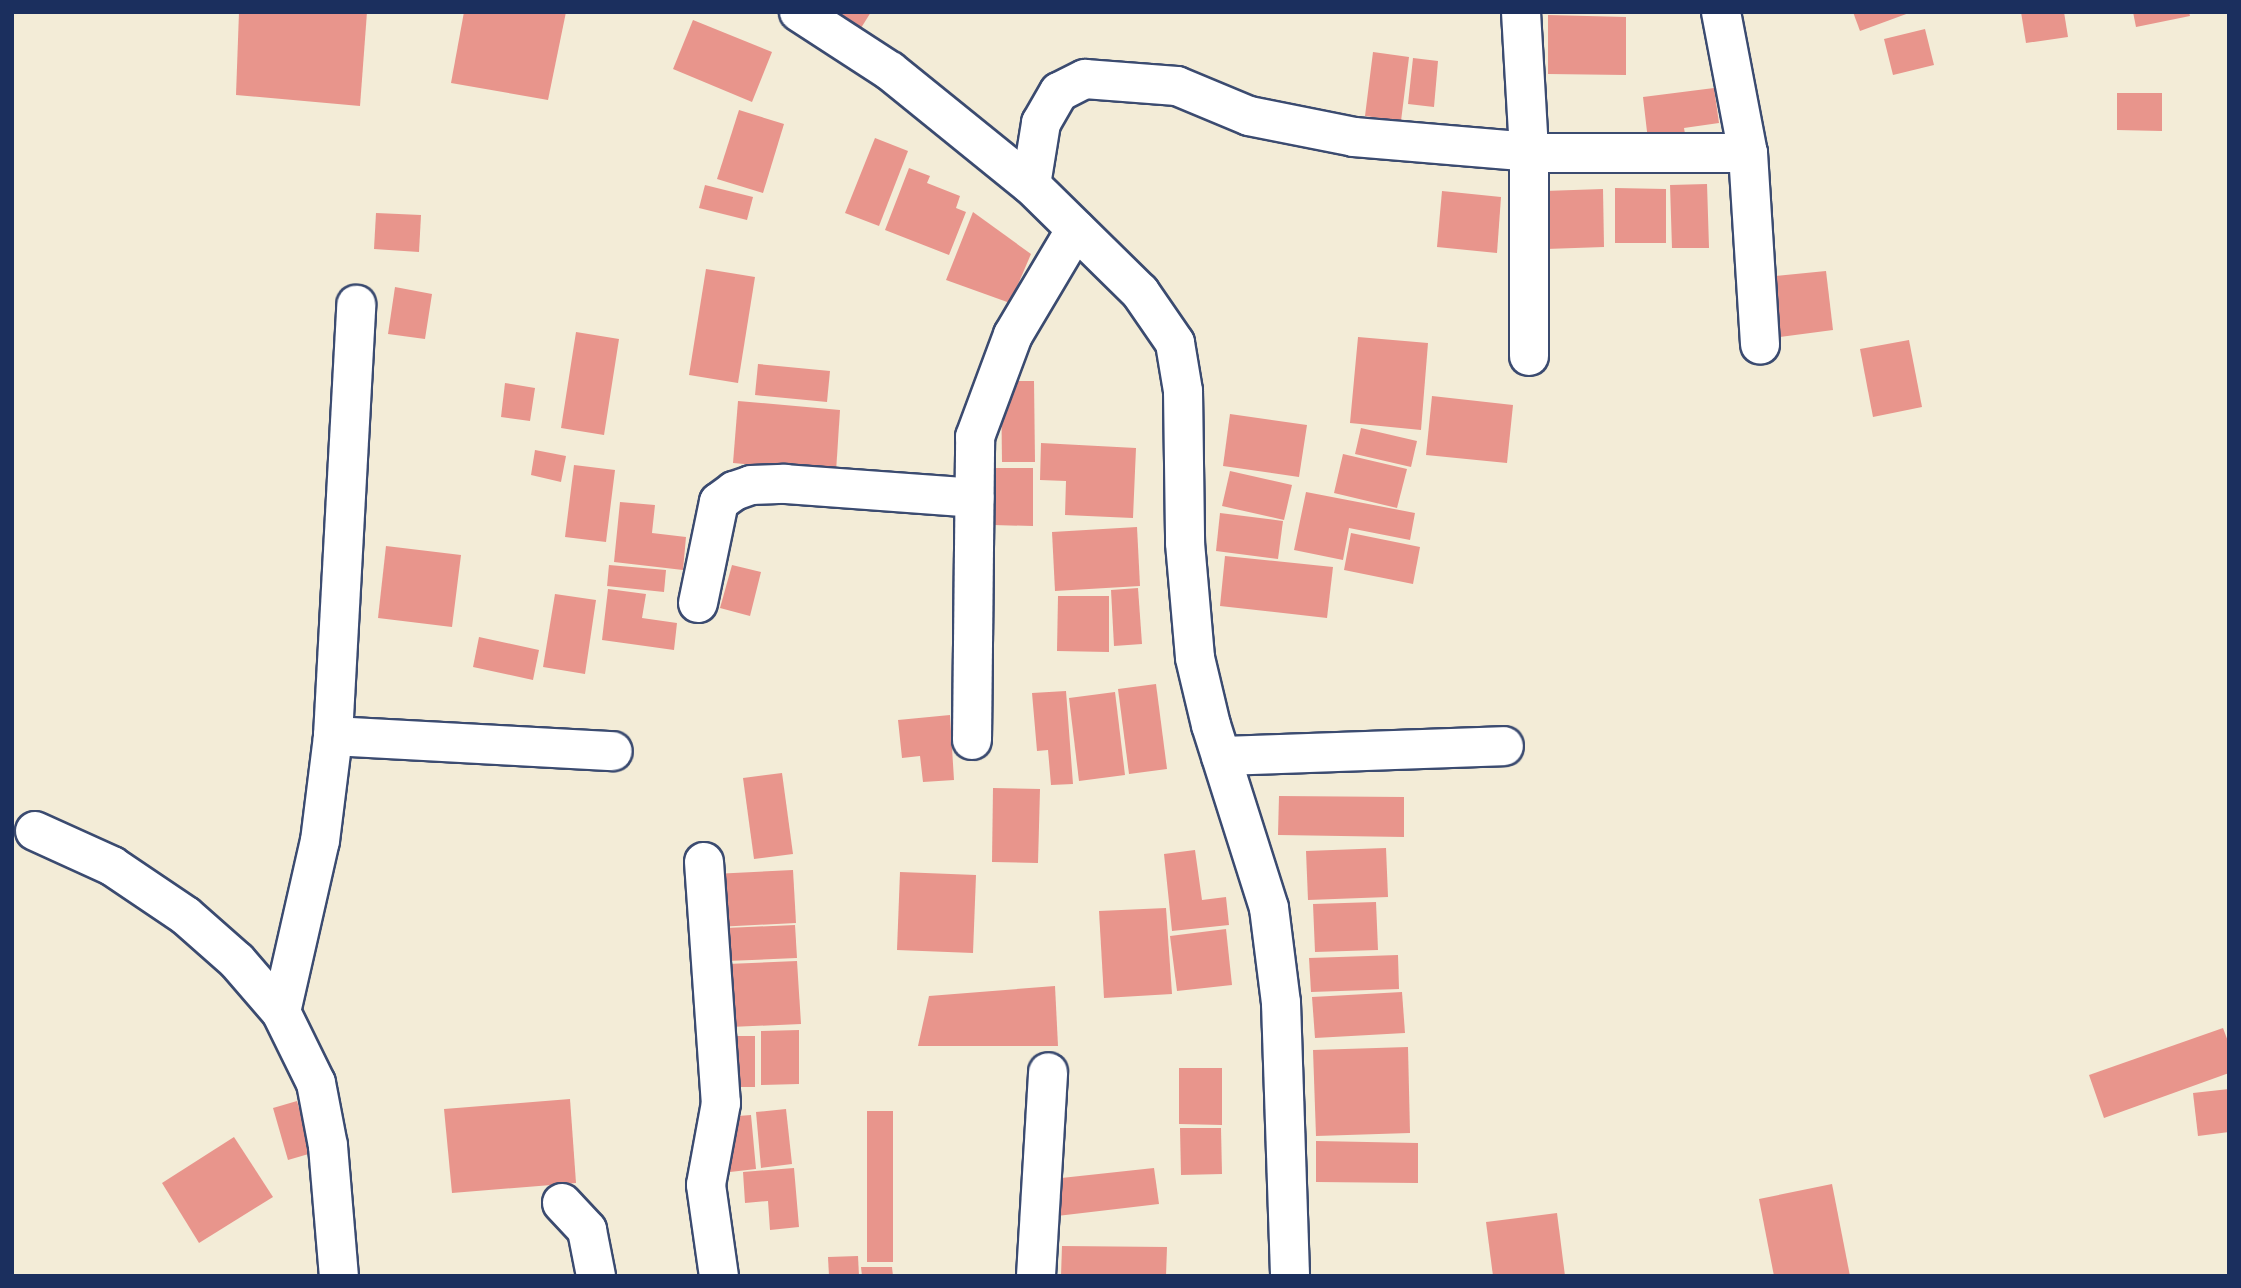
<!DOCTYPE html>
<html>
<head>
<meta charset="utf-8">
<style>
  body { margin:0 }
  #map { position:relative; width:2241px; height:1288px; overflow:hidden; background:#f3ecd7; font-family:Caveat,sans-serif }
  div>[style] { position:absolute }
  .building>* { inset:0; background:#e8958c }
  .roads { filter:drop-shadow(2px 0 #3b4b70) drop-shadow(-2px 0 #3b4b70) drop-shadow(0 2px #3b4b70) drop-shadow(0 -2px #3b4b70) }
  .street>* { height:38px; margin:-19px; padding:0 19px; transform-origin:19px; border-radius:19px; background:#fff }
  .secondary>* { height:38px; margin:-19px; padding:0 19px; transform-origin:19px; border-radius:19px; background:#fff }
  span { translate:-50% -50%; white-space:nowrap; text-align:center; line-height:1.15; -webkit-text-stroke:5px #fbf7ec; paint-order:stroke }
  .frame { position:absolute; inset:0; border:14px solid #1b2f5e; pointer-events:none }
</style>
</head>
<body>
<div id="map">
  <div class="building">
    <div style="clip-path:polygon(239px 12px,367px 12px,360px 106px,236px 95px)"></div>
    <div style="clip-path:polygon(464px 12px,566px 12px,548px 100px,451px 83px)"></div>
    <div style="clip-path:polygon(838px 12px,871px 12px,861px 28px)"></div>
    <div style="clip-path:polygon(1853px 12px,1909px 12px,1909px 13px,1860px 31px)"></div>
    <div style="clip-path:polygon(2021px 12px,2064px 12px,2068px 37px,2026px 43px)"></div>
    <div style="clip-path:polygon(2133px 12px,2189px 12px,2190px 16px,2136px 27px)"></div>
    <div style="clip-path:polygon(1548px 15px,1626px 17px,1626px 75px,1548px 74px)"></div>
    <div style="clip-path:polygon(693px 20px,772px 52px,752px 102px,673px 69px)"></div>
    <div style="clip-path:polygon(1925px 29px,1934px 65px,1893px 75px,1884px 39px)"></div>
    <div style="clip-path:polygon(1373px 52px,1409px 57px,1401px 121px,1365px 116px)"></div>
    <div style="clip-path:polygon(1413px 58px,1438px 61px,1434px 107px,1408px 104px)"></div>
    <div style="clip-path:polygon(1714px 88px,1719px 123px,1684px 128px,1687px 145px,1649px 149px,1643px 97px)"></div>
    <div style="clip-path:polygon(2117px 93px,2162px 93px,2162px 131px,2117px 130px)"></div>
    <div style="clip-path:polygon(739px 110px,784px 124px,763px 193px,717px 179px)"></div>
    <div style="clip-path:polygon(875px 138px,908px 151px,879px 226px,845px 213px)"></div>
    <div style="clip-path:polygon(909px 168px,930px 176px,927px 183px,960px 196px,956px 208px,966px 212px,949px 255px,885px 230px)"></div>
    <div style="clip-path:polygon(1707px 184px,1709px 248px,1672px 248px,1670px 185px)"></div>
    <div style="clip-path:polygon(705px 185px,753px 197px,747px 220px,699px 208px)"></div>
    <div style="clip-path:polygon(1615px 188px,1666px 189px,1666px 243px,1615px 243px)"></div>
    <div style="clip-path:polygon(1603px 189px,1604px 247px,1546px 249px,1544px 191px)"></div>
    <div style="clip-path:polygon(1442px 191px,1501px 197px,1497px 253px,1437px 247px)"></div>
    <div style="clip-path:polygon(973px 212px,1031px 254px,1010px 303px,946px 280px)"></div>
    <div style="clip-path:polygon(376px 213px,421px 215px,419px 252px,374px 249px)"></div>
    <div style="clip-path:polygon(706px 269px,755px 277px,738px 383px,689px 375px)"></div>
    <div style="clip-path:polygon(1826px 271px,1833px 330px,1773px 338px,1766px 277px)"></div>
    <div style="clip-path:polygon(395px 287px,432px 294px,425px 339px,388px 334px)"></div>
    <div style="clip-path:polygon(576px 332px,619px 339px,604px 435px,561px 428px)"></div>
    <div style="clip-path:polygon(1358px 337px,1428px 343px,1421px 430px,1350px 423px)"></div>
    <div style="clip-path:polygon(1909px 340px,1922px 407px,1873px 417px,1860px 349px)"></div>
    <div style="clip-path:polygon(758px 364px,830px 371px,827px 402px,755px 395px)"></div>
    <div style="clip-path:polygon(1001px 381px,1034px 381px,1035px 462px,1002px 462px)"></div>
    <div style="clip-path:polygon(505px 383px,535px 388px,530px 421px,501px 417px)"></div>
    <div style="clip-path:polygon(1432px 396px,1513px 405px,1507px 463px,1426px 455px)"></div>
    <div style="clip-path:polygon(738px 401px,840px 410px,836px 472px,733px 463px)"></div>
    <div style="clip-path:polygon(1230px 414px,1307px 425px,1299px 477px,1223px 466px)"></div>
    <div style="clip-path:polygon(1361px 428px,1417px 441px,1411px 467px,1355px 454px)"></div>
    <div style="clip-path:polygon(1041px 443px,1136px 448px,1133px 518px,1065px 515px,1066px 481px,1040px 480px)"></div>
    <div style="clip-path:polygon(535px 450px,566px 456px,561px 482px,531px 475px)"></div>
    <div style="clip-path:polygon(1343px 454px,1407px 469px,1397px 508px,1334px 493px)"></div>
    <div style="clip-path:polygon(574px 465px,615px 470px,606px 542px,565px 537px)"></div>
    <div style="clip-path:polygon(993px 468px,1033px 468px,1033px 526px,993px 525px)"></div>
    <div style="clip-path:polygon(1230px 471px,1292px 485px,1284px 520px,1222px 506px)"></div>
    <div style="clip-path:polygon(1306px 492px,1415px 513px,1410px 540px,1349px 528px,1343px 560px,1294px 550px)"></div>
    <div style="clip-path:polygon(620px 502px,655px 505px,652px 533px,686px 537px,683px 570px,614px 562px)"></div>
    <div style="clip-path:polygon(1220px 513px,1283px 521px,1278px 559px,1216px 551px)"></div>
    <div style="clip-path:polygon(1137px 527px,1140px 586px,1055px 591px,1052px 532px)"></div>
    <div style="clip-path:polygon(1351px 533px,1420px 547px,1413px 584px,1344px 570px)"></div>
    <div style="clip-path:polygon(386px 546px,461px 555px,452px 627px,378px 618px)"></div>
    <div style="clip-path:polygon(1225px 556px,1333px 567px,1327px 618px,1220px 606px)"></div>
    <div style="clip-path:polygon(609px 565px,666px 570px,664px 592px,607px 586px)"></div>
    <div style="clip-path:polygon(732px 565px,761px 572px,750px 616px,720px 608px)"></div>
    <div style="clip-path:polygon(1138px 588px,1142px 644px,1114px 646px,1111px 590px)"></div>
    <div style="clip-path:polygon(608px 589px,646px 594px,642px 618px,677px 623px,674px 650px,602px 640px)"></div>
    <div style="clip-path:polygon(555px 594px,596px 600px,585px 674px,543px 667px)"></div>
    <div style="clip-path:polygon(1058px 596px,1109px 596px,1109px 652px,1057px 651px)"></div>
    <div style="clip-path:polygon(479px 637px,539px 650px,533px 680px,473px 667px)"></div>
    <div style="clip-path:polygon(1156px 684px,1167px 769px,1129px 774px,1118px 689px)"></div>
    <div style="clip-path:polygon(1066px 691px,1073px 784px,1051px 785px,1048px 750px,1037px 751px,1032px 693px)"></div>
    <div style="clip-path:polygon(1115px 692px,1125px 775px,1079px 781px,1069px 698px)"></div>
    <div style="clip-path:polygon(950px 715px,954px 780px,923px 782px,920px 756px,902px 758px,898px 720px)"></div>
    <div style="clip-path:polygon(782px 773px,793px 854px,754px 859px,743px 778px)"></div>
    <div style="clip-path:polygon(993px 788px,1040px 789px,1038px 863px,992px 862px)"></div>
    <div style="clip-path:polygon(1279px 796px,1404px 797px,1404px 837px,1278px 835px)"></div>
    <div style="clip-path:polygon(1386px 848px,1388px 897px,1308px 900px,1306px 851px)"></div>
    <div style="clip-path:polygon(1195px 850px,1202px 900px,1226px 897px,1229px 925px,1172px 931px,1164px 854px)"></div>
    <div style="clip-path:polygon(793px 870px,796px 923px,717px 927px,713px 874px)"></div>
    <div style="clip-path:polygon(900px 872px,976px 875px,973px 953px,897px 950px)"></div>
    <div style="clip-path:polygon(1376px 902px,1378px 950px,1315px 952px,1313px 904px)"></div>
    <div style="clip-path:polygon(1166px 908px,1172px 994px,1104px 998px,1099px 911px)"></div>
    <div style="clip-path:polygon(795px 925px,797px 958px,727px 961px,726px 928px)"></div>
    <div style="clip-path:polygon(1226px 929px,1232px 985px,1177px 991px,1170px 936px)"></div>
    <div style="clip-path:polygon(1398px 955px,1399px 989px,1311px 992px,1309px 958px)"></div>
    <div style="clip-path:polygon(797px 961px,801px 1024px,730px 1027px,727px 964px)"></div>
    <div style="clip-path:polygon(1055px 986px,1058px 1046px,918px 1046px,929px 996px)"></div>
    <div style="clip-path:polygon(1402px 992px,1405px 1033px,1315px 1038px,1312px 997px)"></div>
    <div style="clip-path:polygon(2223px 1028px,2229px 1044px,2229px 1073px,2104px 1118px,2089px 1075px)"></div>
    <div style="clip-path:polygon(799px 1030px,799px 1084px,761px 1085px,761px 1031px)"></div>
    <div style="clip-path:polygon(725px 1036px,755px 1036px,755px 1087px,724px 1087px)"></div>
    <div style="clip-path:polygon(1408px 1047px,1410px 1133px,1316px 1136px,1313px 1050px)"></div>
    <div style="clip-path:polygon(1179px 1068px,1222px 1068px,1222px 1125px,1179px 1124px)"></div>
    <div style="clip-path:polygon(2229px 1089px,2229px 1132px,2198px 1136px,2193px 1093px)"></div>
    <div style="clip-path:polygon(570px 1099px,576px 1183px,452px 1193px,444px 1109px)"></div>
    <div style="clip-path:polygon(297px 1101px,312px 1153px,288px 1160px,273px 1108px)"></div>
    <div style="clip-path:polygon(786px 1109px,792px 1164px,761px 1168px,756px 1112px)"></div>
    <div style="clip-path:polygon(867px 1111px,893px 1111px,893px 1262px,867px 1262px)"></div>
    <div style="clip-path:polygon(751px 1115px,756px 1169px,730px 1172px,725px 1117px)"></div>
    <div style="clip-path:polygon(1180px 1128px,1221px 1128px,1222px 1174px,1181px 1175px)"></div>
    <div style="clip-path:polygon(234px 1137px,273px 1197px,199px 1243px,162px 1183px)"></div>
    <div style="clip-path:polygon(1316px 1141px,1418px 1143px,1418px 1183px,1316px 1182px)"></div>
    <div style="clip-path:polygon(794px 1168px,799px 1227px,770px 1230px,768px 1201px,745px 1203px,743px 1172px)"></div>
    <div style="clip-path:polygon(1154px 1168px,1159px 1204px,1057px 1216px,1052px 1179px)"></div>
    <div style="clip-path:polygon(1832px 1184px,1850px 1276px,1774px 1276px,1759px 1199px)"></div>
    <div style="clip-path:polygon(1557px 1213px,1565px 1276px,1493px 1276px,1486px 1222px)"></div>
    <div style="clip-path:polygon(1062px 1246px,1167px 1247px,1166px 1276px,1061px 1276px)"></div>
    <div style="clip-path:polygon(858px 1256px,859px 1276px,829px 1276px,828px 1257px)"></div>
    <div style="clip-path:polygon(861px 1267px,892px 1267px,893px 1276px,862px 1276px)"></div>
  </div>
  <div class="roads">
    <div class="street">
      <div style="left:1521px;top:12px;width:140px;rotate:86.7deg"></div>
      <div style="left:1529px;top:152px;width:204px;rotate:90deg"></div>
      <div style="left:1721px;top:12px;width:144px;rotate:79.2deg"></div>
      <div style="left:1748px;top:153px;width:192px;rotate:86.4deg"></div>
      <div style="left:1031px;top:185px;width:63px;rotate:-80.8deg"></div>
      <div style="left:1041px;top:123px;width:36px;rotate:-60deg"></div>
      <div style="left:1059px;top:92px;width:29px;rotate:-27deg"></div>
      <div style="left:1085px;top:79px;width:92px;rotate:4.4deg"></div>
      <div style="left:1177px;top:86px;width:78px;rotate:22.6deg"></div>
      <div style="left:1249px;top:116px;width:107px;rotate:11.3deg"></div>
      <div style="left:1354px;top:137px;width:192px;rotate:4.8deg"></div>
      <div style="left:1545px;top:153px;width:203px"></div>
      <div style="left:698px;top:603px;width:103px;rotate:-78.3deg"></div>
      <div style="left:719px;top:502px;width:19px;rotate:-36deg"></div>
      <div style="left:734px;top:491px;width:18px;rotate:-19deg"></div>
      <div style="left:751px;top:485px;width:34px;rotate:-2deg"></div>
      <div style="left:785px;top:484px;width:190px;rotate:4.2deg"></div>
      <div style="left:333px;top:736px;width:280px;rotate:3.1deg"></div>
      <div style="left:972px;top:740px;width:303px;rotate:-89.4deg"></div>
      <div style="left:975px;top:437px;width:109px;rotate:-69.6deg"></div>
      <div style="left:1013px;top:335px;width:123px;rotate:-59.3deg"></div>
      <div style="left:1221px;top:756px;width:283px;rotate:-2deg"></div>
      <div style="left:35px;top:831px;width:85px;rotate:24.4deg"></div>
      <div style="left:112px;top:866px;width:89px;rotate:34deg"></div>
      <div style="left:186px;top:916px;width:68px;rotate:41.4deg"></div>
      <div style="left:237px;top:961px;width:67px;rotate:49.2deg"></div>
      <div style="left:281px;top:1012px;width:79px;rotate:63.8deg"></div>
      <div style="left:316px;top:1083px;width:64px;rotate:79.2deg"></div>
      <div style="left:328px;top:1146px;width:130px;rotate:85.2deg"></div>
      <div style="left:704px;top:862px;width:242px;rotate:86deg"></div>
      <div style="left:721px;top:1103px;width:83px;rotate:100.4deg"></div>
      <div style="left:706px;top:1185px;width:92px;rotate:81.9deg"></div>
      <div style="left:281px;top:1012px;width:175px;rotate:-77.2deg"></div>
      <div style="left:320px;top:841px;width:106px;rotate:-82.9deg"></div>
      <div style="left:333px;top:736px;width:432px;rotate:-86.9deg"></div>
      <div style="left:562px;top:1203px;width:37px;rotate:47deg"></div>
      <div style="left:587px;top:1230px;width:47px;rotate:78.9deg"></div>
      <div style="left:1036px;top:1276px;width:204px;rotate:-86.6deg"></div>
    </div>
    <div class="secondary">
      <div style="left:799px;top:12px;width:108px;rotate:33deg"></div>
      <div style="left:890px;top:71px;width:181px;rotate:39deg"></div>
      <div style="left:1031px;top:185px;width:153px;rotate:44.5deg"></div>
      <div style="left:1140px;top:292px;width:62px;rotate:55.5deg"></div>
      <div style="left:1175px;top:343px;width:49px;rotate:80.5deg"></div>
      <div style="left:1183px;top:391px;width:152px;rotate:89.2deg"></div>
      <div style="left:1185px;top:543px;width:115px;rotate:85deg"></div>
      <div style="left:1195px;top:658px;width:69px;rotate:76.6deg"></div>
      <div style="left:1211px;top:725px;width:192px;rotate:72.4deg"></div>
      <div style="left:1269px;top:908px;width:96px;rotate:82.8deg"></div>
      <div style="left:1281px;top:1003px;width:273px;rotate:88.1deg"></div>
    </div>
  </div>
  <div class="frame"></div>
</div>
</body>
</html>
